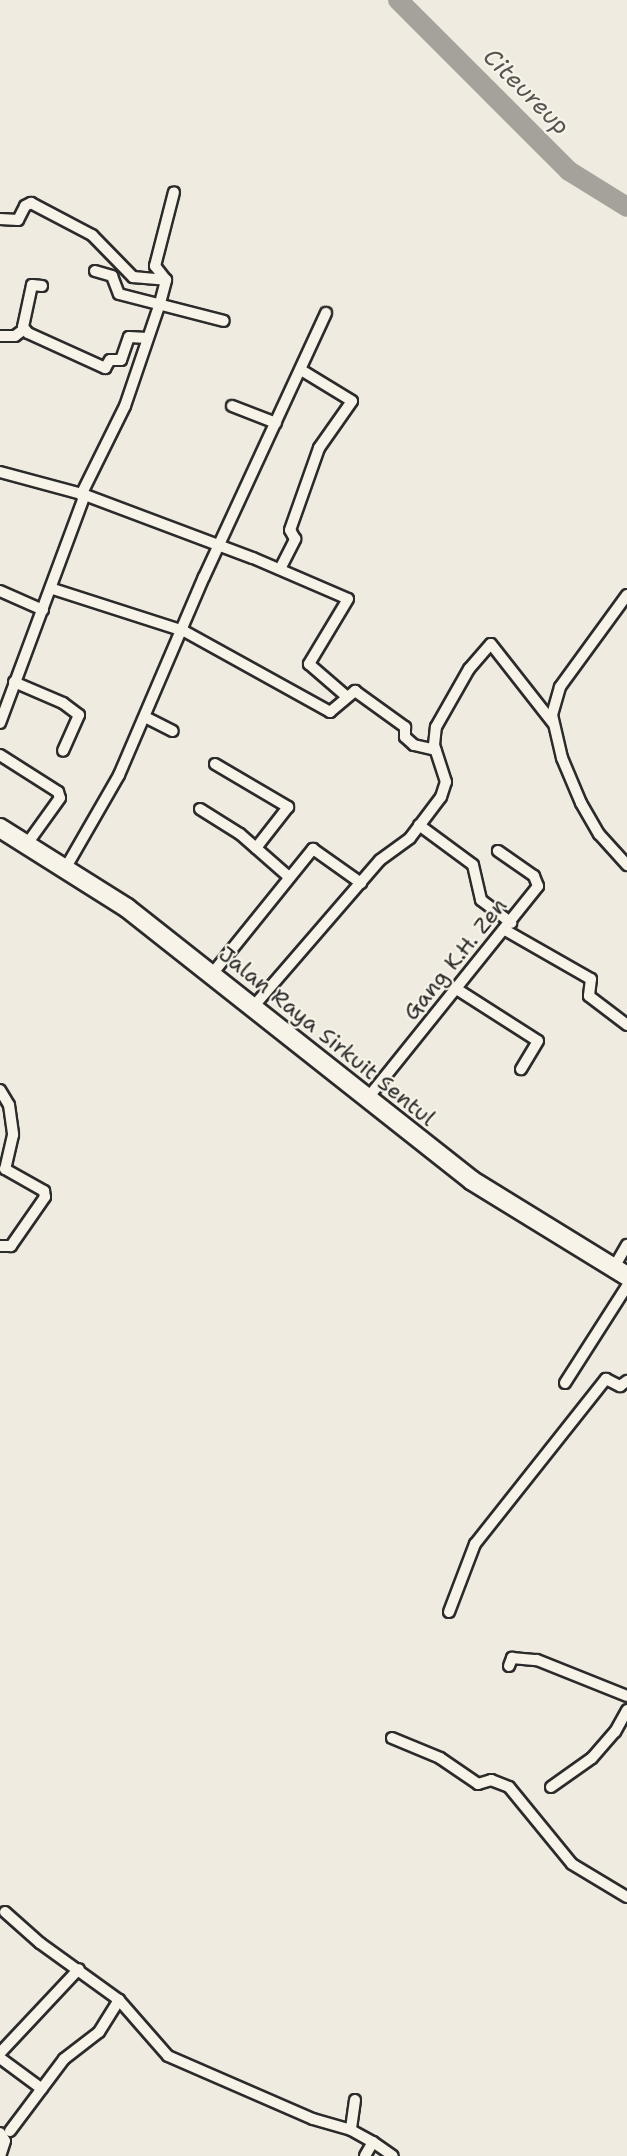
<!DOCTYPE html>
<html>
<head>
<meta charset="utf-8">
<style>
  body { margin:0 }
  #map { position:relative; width:627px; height:2156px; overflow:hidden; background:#efebe0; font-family:"Shantell Sans",sans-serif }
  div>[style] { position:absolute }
  .river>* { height:20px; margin:-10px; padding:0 10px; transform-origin:10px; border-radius:10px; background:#a4a29a }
  .roads { filter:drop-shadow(2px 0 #2b2b2b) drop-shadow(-2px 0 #2b2b2b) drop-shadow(0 2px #2b2b2b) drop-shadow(0 -2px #2b2b2b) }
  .minor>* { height:10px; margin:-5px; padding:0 5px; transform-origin:5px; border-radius:5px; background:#f7f3e8 }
  .primary>* { height:18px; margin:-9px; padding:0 9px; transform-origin:9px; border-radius:9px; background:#f7f3e8 }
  span { translate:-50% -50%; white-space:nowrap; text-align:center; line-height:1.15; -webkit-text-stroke:4.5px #f7f3e8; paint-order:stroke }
  .street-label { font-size:22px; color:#2b2b2b }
  .water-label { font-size:24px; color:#555552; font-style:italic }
</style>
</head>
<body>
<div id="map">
  <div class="river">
    <div style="left:398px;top:0;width:242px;rotate:45deg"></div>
    <div style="left:569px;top:171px;width:68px;rotate:31.8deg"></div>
  </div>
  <div class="roads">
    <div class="minor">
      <div style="left:0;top:219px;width:18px;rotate:3deg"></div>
      <div style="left:18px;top:220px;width:16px;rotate:-63deg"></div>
      <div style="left:25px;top:206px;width:7px;rotate:-27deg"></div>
      <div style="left:31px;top:203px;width:69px;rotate:27.7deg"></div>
      <div style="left:92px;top:235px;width:59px;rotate:45.7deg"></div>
      <div style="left:133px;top:277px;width:33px;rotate:5deg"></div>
      <div style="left:95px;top:271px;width:18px;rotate:16deg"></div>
      <div style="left:112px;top:276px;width:19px;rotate:69deg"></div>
      <div style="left:119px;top:294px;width:108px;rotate:14.4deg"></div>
      <div style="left:42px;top:286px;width:10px;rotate:-174deg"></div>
      <div style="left:32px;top:285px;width:43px;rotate:102.1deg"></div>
      <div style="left:23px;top:327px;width:8px;rotate:50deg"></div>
      <div style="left:28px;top:333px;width:85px;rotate:24.4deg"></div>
      <div style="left:105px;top:368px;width:9px;rotate:-58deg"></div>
      <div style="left:110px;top:360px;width:11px"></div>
      <div style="left:121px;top:360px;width:24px;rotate:-71deg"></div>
      <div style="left:129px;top:337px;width:18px;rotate:3deg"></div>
      <div style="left:0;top:336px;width:15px"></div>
      <div style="left:15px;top:336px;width:10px;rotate:-37deg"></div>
      <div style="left:232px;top:406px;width:47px;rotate:21.1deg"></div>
      <div style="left:0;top:472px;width:88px;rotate:15.1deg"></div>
      <div style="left:85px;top:495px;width:179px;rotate:20.6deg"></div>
      <div style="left:253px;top:558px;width:103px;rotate:23.3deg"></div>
      <div style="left:348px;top:599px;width:76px;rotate:121deg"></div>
      <div style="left:309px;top:664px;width:49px;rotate:40.9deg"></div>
      <div style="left:81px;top:495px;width:99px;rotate:-63.7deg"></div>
      <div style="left:125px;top:406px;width:109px;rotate:-71.2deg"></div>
      <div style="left:160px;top:303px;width:24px;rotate:-75deg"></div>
      <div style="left:166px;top:280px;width:18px;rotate:-128deg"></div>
      <div style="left:155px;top:266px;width:76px;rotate:-75.6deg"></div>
      <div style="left:280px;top:569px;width:34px;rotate:-63deg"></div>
      <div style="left:295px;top:539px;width:10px;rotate:-119deg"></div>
      <div style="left:290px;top:530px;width:87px;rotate:-70.5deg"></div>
      <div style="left:319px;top:448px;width:57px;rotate:-54.9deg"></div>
      <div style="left:352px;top:401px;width:60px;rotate:-148.7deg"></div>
      <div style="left:53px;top:589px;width:138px;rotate:17.8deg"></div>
      <div style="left:184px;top:631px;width:167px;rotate:29deg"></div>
      <div style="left:330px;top:712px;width:33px;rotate:-40deg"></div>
      <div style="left:355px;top:691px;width:62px;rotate:35.8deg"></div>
      <div style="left:405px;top:727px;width:10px;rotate:90deg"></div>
      <div style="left:405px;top:737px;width:12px;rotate:42deg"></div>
      <div style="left:414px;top:745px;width:22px;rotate:13deg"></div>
      <div style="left:0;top:591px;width:47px;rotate:23.8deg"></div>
      <div style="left:627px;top:595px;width:114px;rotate:126.1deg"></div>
      <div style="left:560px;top:687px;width:29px;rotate:106deg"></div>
      <div style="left:552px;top:715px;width:44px;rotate:76.9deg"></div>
      <div style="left:562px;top:758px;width:49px;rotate:67.1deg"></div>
      <div style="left:581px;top:803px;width:36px;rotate:60deg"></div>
      <div style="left:599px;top:834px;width:42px;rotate:47.9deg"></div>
      <div style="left:14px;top:682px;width:53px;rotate:23.2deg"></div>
      <div style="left:63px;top:703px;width:20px;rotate:37deg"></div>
      <div style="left:79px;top:715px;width:39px;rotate:114deg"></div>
      <div style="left:145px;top:717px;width:31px;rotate:27deg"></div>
      <div style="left:0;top:723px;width:243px;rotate:-69.6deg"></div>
      <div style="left:0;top:755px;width:69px;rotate:32.5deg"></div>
      <div style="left:58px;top:792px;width:6px;rotate:72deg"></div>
      <div style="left:60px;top:798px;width:57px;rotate:125.7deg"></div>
      <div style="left:215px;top:764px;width:85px;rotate:30.5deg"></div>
      <div style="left:288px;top:807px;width:52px;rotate:128deg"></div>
      <div style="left:200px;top:809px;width:47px;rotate:32deg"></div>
      <div style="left:240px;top:834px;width:64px;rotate:41.2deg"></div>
      <div style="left:419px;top:825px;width:67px;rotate:36.5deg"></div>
      <div style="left:473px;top:865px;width:36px;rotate:77deg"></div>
      <div style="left:481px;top:900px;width:38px;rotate:37deg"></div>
      <div style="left:65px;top:869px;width:108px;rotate:-60.1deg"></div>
      <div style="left:119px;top:775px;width:215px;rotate:-66.8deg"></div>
      <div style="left:204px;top:577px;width:291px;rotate:-65.2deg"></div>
      <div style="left:505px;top:930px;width:99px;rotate:29.7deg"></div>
      <div style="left:591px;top:979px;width:17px;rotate:97deg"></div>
      <div style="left:589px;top:996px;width:48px;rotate:37.3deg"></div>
      <div style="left:212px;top:974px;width:161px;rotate:-51.1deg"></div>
      <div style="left:313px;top:849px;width:59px;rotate:35.3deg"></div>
      <div style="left:455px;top:988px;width:98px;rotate:32.6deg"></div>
      <div style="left:538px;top:1041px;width:33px;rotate:121deg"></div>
      <div style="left:253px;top:1007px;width:194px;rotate:-49.2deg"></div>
      <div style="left:380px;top:860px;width:37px;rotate:-36deg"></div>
      <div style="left:410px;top:838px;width:51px;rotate:-52.9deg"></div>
      <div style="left:441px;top:797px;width:16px;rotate:-72deg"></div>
      <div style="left:446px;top:782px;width:39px;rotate:-108deg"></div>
      <div style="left:434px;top:745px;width:18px;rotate:-84deg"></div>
      <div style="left:436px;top:727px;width:67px;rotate:-60.4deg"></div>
      <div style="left:469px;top:669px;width:33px;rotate:-49deg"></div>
      <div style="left:491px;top:644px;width:100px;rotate:51.9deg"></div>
      <div style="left:0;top:1090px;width:17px;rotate:59deg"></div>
      <div style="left:9px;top:1105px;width:30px;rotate:82deg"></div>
      <div style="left:13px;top:1135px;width:35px;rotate:103deg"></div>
      <div style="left:5px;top:1169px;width:45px;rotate:29.4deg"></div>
      <div style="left:44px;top:1191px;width:6px;rotate:81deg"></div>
      <div style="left:45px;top:1197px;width:60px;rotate:124.8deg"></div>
      <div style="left:11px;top:1246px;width:11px;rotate:180deg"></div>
      <div style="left:367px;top:1099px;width:273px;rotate:-51.2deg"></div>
      <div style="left:538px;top:886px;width:11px;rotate:-112deg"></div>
      <div style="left:534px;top:876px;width:44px;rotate:-145.2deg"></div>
      <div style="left:613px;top:1269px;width:28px;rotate:-60deg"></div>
      <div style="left:565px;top:1383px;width:115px;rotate:-57.4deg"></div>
      <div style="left:449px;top:1612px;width:73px;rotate:-69.1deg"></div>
      <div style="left:475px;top:1544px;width:211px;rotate:-51.6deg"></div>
      <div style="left:606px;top:1379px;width:16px;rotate:27deg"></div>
      <div style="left:620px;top:1386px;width:9px;rotate:-36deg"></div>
      <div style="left:509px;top:1666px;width:9px;rotate:-69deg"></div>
      <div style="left:512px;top:1658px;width:25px;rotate:5deg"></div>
      <div style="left:537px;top:1660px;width:97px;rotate:21.8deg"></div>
      <div style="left:392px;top:1738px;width:52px;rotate:22.6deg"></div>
      <div style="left:440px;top:1758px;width:46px;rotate:34.4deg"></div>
      <div style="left:478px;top:1784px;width:14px;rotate:-17deg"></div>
      <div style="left:491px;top:1780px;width:19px;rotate:21deg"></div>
      <div style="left:509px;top:1787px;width:99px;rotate:50.7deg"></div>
      <div style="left:572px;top:1864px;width:64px;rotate:31deg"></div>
      <div style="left:551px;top:1787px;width:50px;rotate:-35.3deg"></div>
      <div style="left:592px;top:1758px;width:35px;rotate:-49deg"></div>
      <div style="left:615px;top:1732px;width:25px;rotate:-61deg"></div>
      <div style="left:5px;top:1912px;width:47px;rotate:41.5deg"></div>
      <div style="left:40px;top:1943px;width:97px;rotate:35.8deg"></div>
      <div style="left:119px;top:2000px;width:74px;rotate:48.8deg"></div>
      <div style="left:168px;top:2056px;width:158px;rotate:23.5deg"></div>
      <div style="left:313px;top:2119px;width:40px;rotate:16deg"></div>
      <div style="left:0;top:2053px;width:115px;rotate:-46.8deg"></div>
      <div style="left:0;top:2058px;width:52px;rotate:36.4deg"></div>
      <div style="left:355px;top:2100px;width:30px;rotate:98deg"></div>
      <div style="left:351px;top:2130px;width:25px;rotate:29deg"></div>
      <div style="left:373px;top:2142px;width:16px;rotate:120deg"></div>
      <div style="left:10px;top:2131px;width:90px;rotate:-53.1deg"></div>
      <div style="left:64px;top:2059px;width:44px;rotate:-37.6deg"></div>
      <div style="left:99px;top:2032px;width:38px;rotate:-58deg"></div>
      <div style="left:0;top:2133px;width:9px;rotate:58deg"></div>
      <div style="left:5px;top:2141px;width:16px;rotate:108deg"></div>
      <div style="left:373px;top:2142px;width:24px;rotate:35deg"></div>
    </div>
    <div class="primary">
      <div style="left:0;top:828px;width:150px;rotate:32.2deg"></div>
      <div style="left:127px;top:908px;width:439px;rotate:38.3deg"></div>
      <div style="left:471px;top:1180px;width:183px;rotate:31.6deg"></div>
    </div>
  </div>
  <div class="street-label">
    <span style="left:455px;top:959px;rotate:-51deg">Gang K.H. Zen</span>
    <span style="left:327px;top:1036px;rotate:39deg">Jalan Raya Sirkuit Sentul</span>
  </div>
  <div class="water-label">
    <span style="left:526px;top:92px;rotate:45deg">Citeureup</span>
  </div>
</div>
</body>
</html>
